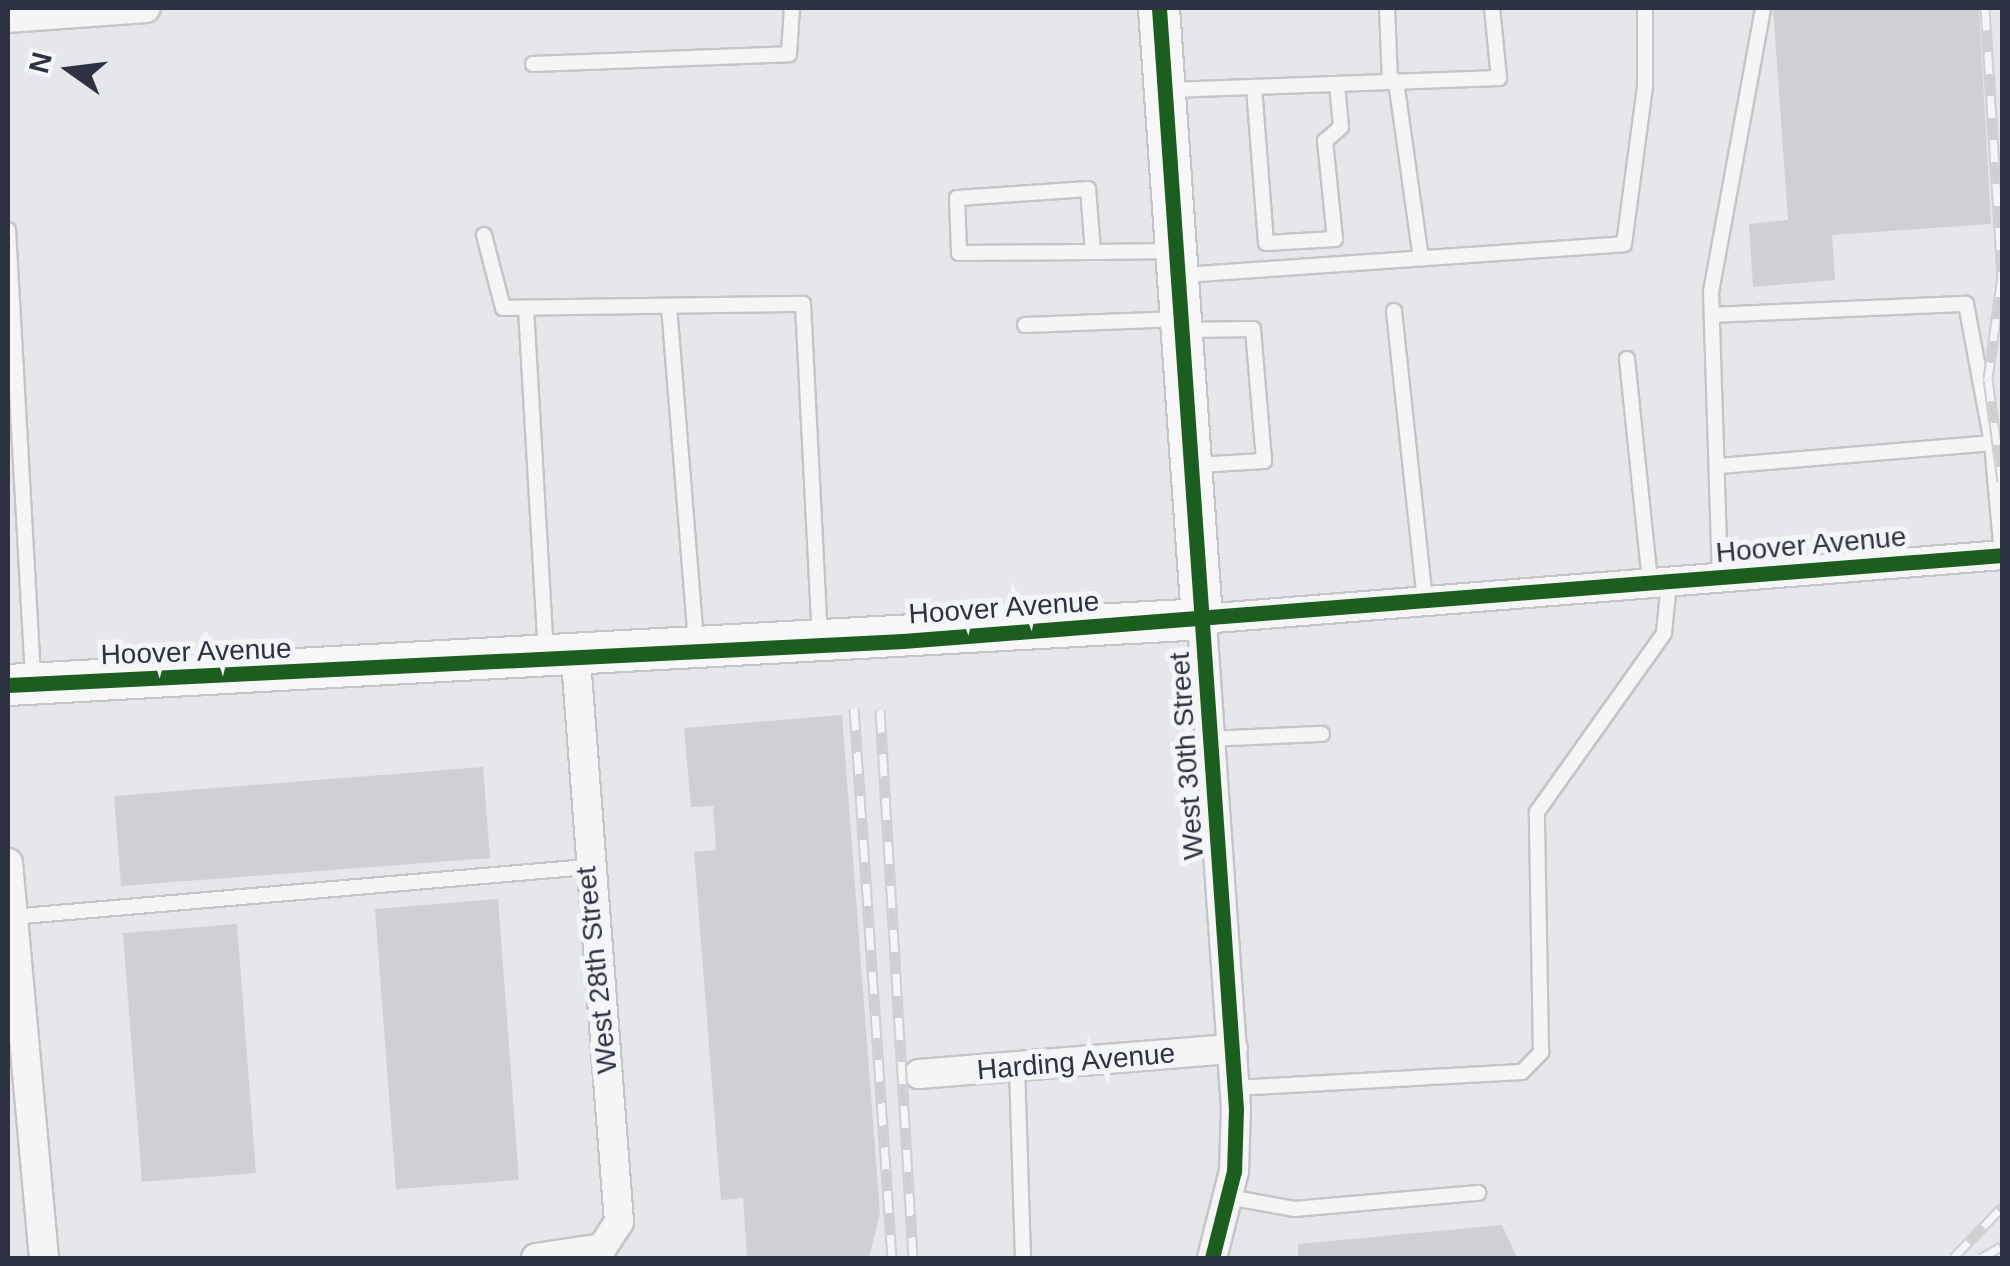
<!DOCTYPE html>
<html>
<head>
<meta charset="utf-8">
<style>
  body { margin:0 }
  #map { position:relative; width:2010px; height:1266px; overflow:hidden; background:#e5e7ea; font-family:Helvetica,sans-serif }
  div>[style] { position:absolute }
  .building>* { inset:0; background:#cfd0d3 }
  .roads { filter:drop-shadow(2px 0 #c3c5c8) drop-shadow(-2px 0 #c3c5c8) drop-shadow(0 2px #c3c5c8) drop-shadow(0 -2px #c3c5c8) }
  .lane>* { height:14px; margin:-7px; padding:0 7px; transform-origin:7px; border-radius:7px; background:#f5f5f6 }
  .street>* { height:28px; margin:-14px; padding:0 14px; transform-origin:14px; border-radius:14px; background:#f5f5f6 }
  .secondary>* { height:40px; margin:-20px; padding:0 20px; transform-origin:20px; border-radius:20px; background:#f7f7f8 }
  .rail>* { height:11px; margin-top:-5.5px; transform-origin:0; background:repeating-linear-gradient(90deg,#f4f5f8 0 22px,#cecfd1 0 44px); box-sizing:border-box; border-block:2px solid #cecfd1 }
  .cycleway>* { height:15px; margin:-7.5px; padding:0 7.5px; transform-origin:7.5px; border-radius:7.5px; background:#1b5e20 }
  span { translate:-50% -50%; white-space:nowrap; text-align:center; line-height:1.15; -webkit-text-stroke:10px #f4f5f8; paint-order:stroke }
  .street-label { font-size:28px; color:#2d3242 }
  .frame { position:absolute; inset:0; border:10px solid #2d3242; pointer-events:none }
  .north { position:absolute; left:20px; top:20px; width:100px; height:100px; -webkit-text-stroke:8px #f4f5f8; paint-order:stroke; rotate:284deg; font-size:28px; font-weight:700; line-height:40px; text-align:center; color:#2d3242 }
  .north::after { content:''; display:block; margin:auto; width:35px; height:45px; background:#2d3242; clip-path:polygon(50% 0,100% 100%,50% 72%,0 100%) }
</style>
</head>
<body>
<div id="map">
  <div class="building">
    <div style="clip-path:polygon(1773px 8px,1979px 8px,1991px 224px,1832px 235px,1835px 280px,1753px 287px,1749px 224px,1788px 220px)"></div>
    <div style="clip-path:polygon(842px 715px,880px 1213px,869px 1258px,747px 1258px,743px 1198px,721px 1200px,694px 852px,716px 850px,713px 806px,691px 807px,684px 728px)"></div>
    <div style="clip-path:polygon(483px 767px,490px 858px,121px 886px,114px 796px)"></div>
    <div style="clip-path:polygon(498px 899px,519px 1180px,396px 1189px,375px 909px)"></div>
    <div style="clip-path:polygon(237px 924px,256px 1173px,142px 1182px,123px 933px)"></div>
    <div style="clip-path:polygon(1502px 1225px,1517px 1258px,1298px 1258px,1298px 1244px)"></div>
  </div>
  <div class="roads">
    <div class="lane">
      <div style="left:1387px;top:8px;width:74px;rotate:87.7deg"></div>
      <div style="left:533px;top:64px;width:256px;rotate:-2.2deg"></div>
      <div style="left:789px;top:54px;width:46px;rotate:-86.3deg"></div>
      <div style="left:1396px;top:81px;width:179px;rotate:82deg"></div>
      <div style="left:1254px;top:87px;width:156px;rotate:85.6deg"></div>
      <div style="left:1266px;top:243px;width:69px;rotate:-3.3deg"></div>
      <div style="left:1335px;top:239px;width:99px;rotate:-95.8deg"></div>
      <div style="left:1325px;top:141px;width:21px;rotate:-41deg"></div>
      <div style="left:1341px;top:127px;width:43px;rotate:-95.3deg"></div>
      <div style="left:1170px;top:90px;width:329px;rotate:-2.1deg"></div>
      <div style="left:1499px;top:78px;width:70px;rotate:-95.7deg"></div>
      <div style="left:8px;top:230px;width:453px;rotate:86.8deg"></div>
      <div style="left:484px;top:235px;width:75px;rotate:75.4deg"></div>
      <div style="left:503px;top:308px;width:300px;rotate:-0.8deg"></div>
      <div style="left:803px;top:304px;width:333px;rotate:87.1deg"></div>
      <div style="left:1093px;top:252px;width:63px;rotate:-94.5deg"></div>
      <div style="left:1088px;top:189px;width:131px;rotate:176.1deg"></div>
      <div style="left:957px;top:198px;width:55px;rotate:87.9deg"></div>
      <div style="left:959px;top:253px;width:134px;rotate:-0.4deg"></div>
      <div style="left:1093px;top:252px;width:82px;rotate:-0.7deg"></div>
      <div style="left:1183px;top:275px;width:442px;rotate:-4deg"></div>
      <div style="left:1624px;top:244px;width:159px;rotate:-82.4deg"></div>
      <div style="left:1645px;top:86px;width:78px;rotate:-90deg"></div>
      <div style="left:669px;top:306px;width:337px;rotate:85.4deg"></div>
      <div style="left:526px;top:308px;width:344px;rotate:86.7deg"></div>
      <div style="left:1394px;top:311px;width:292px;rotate:83.9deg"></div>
      <div style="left:1712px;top:315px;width:254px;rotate:-2.5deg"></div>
      <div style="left:1966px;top:304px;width:141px;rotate:79.4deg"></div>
      <div style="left:1992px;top:443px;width:276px;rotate:175.2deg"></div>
      <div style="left:1025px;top:325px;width:155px;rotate:-2.2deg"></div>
      <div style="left:1184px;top:330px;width:69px;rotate:-0.8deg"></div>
      <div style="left:1253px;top:329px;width:132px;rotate:85.2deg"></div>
      <div style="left:1264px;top:461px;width:67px;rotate:176.6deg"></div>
      <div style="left:1627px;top:359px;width:225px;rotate:84.1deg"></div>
      <div style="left:1992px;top:443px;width:112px;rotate:84.9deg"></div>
      <div style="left:1720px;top:578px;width:286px;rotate:-91.8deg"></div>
      <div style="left:1711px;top:292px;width:289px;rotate:-79.6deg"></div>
      <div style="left:1210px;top:739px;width:112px;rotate:-2.6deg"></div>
      <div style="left:11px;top:917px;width:578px;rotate:-4.96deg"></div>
      <div style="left:1017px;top:1067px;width:191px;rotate:88.2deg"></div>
      <div style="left:1235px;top:1088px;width:287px;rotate:-3.2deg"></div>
      <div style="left:1522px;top:1072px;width:28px;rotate:-46deg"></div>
      <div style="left:1541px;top:1052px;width:240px;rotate:-91deg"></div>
      <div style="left:1537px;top:812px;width:219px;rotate:-54.6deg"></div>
      <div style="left:1664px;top:633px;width:51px;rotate:-84.4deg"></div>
      <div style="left:1228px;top:1197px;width:67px;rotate:10.3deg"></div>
      <div style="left:1294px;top:1209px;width:185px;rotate:-5deg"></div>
    </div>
    <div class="street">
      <div style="left:8px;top:18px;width:138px;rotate:-4.1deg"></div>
      <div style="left:8px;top:863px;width:397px;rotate:84.8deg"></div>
      <div style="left:919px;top:1074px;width:315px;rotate:-4.6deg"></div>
      <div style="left:536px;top:1258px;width:67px;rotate:-8.6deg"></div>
      <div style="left:602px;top:1248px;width:31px;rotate:-57deg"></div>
      <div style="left:619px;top:1222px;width:564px;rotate:-94.38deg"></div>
      <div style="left:1212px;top:1258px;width:90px;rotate:-75.8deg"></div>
      <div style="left:1234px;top:1171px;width:62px;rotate:-88.2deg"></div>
      <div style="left:1236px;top:1109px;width:491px;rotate:-94deg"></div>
      <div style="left:1202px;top:619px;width:803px;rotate:-4.57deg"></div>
    </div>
    <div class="secondary">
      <div style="left:8px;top:685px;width:1196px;rotate:-3.16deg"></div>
      <div style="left:1202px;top:619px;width:613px;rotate:-94.03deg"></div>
    </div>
  </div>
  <div class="rail">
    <div style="left:1985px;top:8px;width:268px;rotate:86.4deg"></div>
    <div style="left:2002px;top:275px;width:105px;rotate:97.7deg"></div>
    <div style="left:1988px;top:379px;width:103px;rotate:82.2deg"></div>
    <div style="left:854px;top:708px;width:551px;rotate:86.05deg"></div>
    <div style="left:880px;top:710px;width:549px;rotate:86.55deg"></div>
    <div style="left:1953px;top:1258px;width:71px;rotate:-46.1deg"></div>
    <div style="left:1981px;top:1258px;width:24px;rotate:-30deg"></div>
  </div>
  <div class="cycleway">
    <div style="left:1159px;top:8px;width:1104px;rotate:86deg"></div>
    <div style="left:1236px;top:1109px;width:62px;rotate:91.8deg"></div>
    <div style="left:1234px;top:1171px;width:90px;rotate:104.2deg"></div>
    <div style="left:8px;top:685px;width:896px;rotate:-2.81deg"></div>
    <div style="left:903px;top:641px;width:1102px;rotate:-4.47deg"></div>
  </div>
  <div class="street-label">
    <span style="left:1811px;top:545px;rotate:-5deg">Hoover Avenue</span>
    <span style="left:1004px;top:608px;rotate:-4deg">Hoover Avenue</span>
    <span style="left:196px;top:652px;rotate:-2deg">Hoover Avenue</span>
    <span style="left:1187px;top:756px;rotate:-94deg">West 30th Street</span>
    <span style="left:597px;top:970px;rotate:-96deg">West 28th Street</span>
    <span style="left:1076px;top:1062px;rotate:-5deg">Harding Avenue</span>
  </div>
  <div class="frame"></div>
  <div class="north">N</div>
</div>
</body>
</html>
